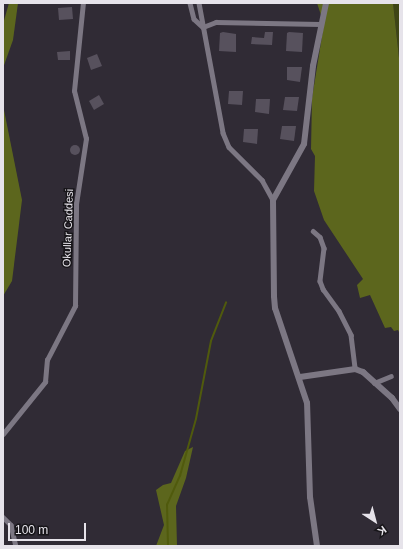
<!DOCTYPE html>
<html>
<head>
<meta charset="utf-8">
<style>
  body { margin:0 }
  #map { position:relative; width:403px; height:549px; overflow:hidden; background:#302b35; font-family:Arial,sans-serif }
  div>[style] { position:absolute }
  .green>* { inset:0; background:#3e4515 }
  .forest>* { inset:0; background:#5c661d }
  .stream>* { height:1.5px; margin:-0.75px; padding:0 0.75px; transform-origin:0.75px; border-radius:0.75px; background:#505a0d }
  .building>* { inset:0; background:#57515d }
  .round { border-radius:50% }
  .minor>* { height:4.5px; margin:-2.25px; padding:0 2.25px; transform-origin:2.25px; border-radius:2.25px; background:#7c7783 }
  .tertiary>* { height:6px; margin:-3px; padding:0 3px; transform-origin:3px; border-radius:3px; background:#7c7783 }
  span { translate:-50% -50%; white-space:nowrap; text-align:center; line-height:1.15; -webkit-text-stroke:3px #171519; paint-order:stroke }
  .street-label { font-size:11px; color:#e6e3ea }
  .frame { position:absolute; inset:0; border:4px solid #e6e3ea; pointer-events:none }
  .north { position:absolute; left:355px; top:501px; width:40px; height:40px; -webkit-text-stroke:3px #171519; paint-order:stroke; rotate:144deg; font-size:11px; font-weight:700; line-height:16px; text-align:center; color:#e6e3ea }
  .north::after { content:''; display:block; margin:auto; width:14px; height:18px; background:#e6e3ea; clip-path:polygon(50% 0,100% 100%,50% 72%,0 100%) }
  .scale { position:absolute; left:8px; top:523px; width:78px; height:18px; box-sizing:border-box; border:2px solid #e6e3ea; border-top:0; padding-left:5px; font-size:12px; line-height:14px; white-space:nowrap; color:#e6e3ea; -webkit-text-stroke:3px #171519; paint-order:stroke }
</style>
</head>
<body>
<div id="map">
  <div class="green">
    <div style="clip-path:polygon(393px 3px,400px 3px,400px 67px)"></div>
  </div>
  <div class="forest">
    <div style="clip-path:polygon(9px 3px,18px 3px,13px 40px,3px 68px,3px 24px)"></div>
    <div style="clip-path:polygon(317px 3px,393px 3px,400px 67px,400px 334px,398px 330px,394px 331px,391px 327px,385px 328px,370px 295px,360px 298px,357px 285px,363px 279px,324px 220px,314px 191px,315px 156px,311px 149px,312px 98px,324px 24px)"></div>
    <div style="clip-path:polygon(3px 105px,22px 200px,12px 281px,3px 296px)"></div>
    <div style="clip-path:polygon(193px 447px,186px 478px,176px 506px,177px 546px,156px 546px,164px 525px,156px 490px,163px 485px,171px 483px,185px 451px)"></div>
  </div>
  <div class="stream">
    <div style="left:168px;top:546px;width:41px;rotate:-91.4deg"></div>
    <div style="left:167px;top:505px;width:32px;rotate:-66deg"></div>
    <div style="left:180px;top:476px;width:59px;rotate:-74.3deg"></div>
    <div style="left:196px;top:419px;width:79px;rotate:-79.1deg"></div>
    <div style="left:211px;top:341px;width:41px;rotate:-68.5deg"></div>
  </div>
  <div class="building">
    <div style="clip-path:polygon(72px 7px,73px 19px,59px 20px,58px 8px)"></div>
    <div style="clip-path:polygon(223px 32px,236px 34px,236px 52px,219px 51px,220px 33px)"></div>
    <div style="clip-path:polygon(265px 32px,273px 32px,272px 45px,251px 44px,252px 37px,264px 38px)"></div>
    <div style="clip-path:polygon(289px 32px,303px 33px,302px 52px,286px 51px,287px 33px)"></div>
    <div style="clip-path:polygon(70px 51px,70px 60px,58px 60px,57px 52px)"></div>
    <div style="clip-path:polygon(97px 54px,102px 66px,91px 70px,87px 58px)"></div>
    <div style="clip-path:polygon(287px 67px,302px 67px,300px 82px,287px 80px)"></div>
    <div style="clip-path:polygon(229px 91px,243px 91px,242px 105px,228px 104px)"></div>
    <div style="clip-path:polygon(99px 95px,104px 104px,94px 110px,89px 101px)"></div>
    <div style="clip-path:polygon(285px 97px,299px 97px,297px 111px,283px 110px)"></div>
    <div style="clip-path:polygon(256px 99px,270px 99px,269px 114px,255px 112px)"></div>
    <div style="clip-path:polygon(282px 126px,296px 126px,294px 141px,280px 139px)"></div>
    <div style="clip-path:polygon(244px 129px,258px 129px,257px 144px,243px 142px)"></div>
    <div class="round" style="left:70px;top:145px;width:10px;height:10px"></div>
  </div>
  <div class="minor">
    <div style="left:190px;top:3px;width:16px;rotate:76deg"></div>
    <div style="left:194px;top:19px;width:12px;rotate:42deg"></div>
    <div style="left:203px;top:27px;width:14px;rotate:-21deg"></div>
    <div style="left:216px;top:22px;width:104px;rotate:1.1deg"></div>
    <div style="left:199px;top:3px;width:132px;rotate:79.5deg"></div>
    <div style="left:223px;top:133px;width:15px;rotate:67deg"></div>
    <div style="left:229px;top:147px;width:47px;rotate:45deg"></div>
    <div style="left:262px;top:180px;width:23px;rotate:61deg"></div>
    <div style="left:313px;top:231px;width:9px;rotate:41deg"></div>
    <div style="left:320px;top:237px;width:12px;rotate:70deg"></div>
    <div style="left:324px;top:248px;width:33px;rotate:97deg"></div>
    <div style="left:320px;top:281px;width:9px;rotate:69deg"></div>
    <div style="left:323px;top:289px;width:27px;rotate:54deg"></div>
    <div style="left:339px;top:311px;width:27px;rotate:63deg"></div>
    <div style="left:351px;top:335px;width:34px;rotate:83deg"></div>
    <div style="left:374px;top:383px;width:18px;rotate:-22deg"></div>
    <div style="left:3px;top:434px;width:67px;rotate:-51.1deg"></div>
    <div style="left:45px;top:382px;width:22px;rotate:-85deg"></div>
    <div style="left:47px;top:360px;width:61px;rotate:-62.6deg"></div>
    <div style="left:75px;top:306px;width:102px;rotate:-89.4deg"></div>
    <div style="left:76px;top:204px;width:66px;rotate:-81.3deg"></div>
    <div style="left:86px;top:139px;width:49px;rotate:-104deg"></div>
    <div style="left:74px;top:91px;width:88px;rotate:-84.2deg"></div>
    <div style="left:3px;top:517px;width:11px;rotate:45deg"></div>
    <div style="left:11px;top:525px;width:22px;rotate:77deg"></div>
  </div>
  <div class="tertiary">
    <div style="left:300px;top:377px;width:56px;rotate:-8.3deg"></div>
    <div style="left:355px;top:369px;width:9px;rotate:21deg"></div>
    <div style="left:363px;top:372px;width:39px;rotate:42deg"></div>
    <div style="left:392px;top:398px;width:14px;rotate:54deg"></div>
    <div style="left:317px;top:546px;width:49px;rotate:-98.1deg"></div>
    <div style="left:310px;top:497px;width:94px;rotate:-91.8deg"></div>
    <div style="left:307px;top:403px;width:100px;rotate:-108.6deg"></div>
    <div style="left:275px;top:308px;width:12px;rotate:-95deg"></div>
    <div style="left:274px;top:296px;width:96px;rotate:-90.6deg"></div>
    <div style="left:273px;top:200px;width:64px;rotate:-61deg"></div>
    <div style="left:304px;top:144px;width:79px;rotate:-83.4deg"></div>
    <div style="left:313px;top:66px;width:64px;rotate:-78.3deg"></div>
  </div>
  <div class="street-label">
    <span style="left:68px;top:228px;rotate:-88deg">Okullar Caddesi</span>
  </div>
  <div class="frame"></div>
  <div class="north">K</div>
  <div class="scale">100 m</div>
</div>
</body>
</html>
